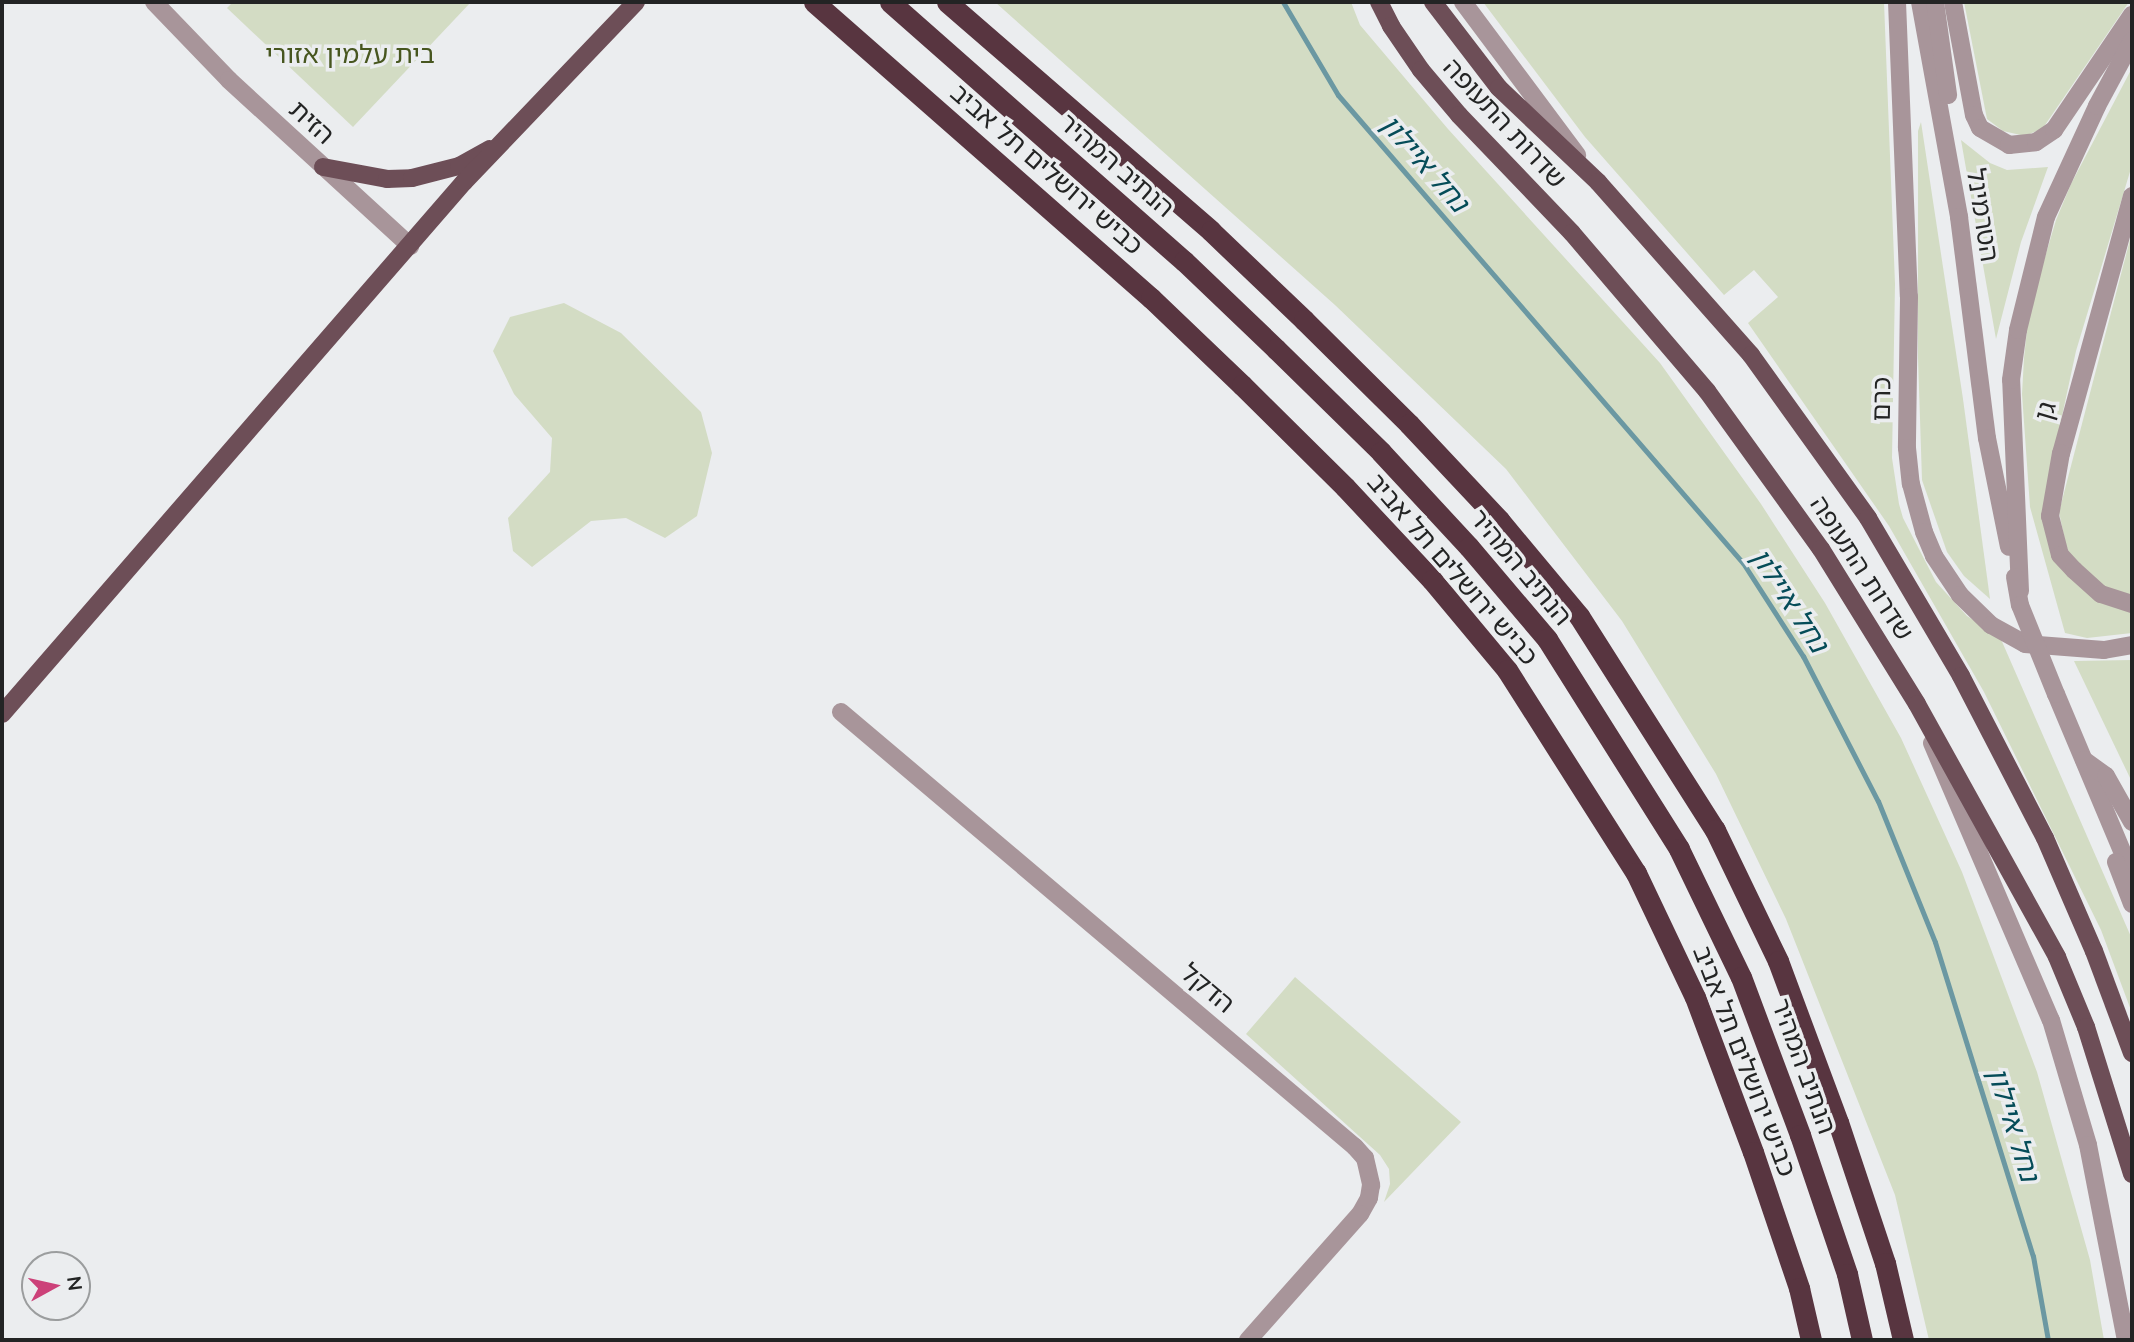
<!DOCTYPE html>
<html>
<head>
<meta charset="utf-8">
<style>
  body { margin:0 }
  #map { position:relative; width:2134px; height:1342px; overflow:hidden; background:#ebedef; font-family:Mulish,"Noto Sans Hebrew",sans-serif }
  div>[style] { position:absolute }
  .green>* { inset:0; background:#d3dcc4 }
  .stream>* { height:5px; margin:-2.5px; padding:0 2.5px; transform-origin:2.5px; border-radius:2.5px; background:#6b98a2 }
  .minor>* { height:18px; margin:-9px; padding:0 9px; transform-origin:9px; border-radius:9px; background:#a8959a }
  .major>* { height:18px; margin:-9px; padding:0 9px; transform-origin:9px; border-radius:9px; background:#6d4e57 }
  .highway>* { height:21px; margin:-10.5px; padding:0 10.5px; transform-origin:10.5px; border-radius:10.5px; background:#583540 }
  .minor-bridge>* { height:18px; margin:-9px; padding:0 9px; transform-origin:9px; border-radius:9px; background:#a8959a }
  span { translate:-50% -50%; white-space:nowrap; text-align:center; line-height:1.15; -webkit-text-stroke:7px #ebedef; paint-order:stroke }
  .park-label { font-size:26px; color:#47561f }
  .street-label { font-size:26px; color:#232424 }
  .water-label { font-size:28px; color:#054c58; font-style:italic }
  .frame { position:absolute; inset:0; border:4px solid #232424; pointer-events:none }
  .north { position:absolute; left:21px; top:1251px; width:70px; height:70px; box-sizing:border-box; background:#ebedef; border:2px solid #9b9d9e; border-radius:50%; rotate:82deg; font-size:19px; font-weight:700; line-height:28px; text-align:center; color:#232424 }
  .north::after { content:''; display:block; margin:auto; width:24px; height:32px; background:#cc4179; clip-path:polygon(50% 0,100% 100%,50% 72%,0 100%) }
</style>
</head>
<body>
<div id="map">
  <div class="green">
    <div style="clip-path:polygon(233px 2px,471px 2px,353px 127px,227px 8px)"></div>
    <div style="clip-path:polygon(995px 2px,1351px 2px,1360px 25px,1448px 129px,1660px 363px,1761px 504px,1825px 603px,1901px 738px,1962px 872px,2037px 1072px,2090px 1260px,2104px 1340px,1929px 1340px,1895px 1195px,1786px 919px,1716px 774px,1622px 621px,1506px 469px,1335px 305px)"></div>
    <div style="clip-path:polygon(1483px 2px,1884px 2px,1895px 284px,1892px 458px,1899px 504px,1903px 518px,1936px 582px,1967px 616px,2000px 637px,2132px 939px,2132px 1013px,2101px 930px,1984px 692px,1889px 526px,1748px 323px,1778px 297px,1754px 270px,1724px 295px,1585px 137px)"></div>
    <div style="clip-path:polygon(1964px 2px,2129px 2px,2043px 128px,2025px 136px,2003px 131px,1987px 119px)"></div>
    <div style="clip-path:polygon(2132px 68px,2132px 165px,2076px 351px,2045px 495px,2060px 566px,2087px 593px,2132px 613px,2132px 633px,2087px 638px,2065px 633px,2030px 507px,2022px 394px,2024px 358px,2029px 311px,2056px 220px,2071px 184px)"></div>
    <div style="clip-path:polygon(1921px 122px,1963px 399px,1990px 599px,1964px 576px,1947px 552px,1922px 480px,1918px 358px,1918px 131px)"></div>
    <div style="clip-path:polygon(1961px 140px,1990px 163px,2007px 170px,2048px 167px,2021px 242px,1996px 339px)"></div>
    <div style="clip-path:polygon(2132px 232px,2132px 600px,2109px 592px,2074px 562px,2066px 546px,2059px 512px)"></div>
    <div style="clip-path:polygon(564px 303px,621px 333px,701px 412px,712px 453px,697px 516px,665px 538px,626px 518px,591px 521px,532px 567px,513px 551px,508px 518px,550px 472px,552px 438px,514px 394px,493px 351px,510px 317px)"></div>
    <div style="clip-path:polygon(2132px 660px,2132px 782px,2074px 661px)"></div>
    <div style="clip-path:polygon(1295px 977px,1461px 1122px,1384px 1202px,1390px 1184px,1389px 1169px,1380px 1155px,1246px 1034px)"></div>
  </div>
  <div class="stream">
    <div style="left:1283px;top:2px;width:108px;rotate:59.4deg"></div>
    <div style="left:1338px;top:95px;width:619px;rotate:49.13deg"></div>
    <div style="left:1743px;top:563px;width:111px;rotate:57.2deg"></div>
    <div style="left:1803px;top:656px;width:163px;rotate:62.7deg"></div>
    <div style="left:1878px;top:801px;width:152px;rotate:68deg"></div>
    <div style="left:1935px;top:942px;width:329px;rotate:72.7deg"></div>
    <div style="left:2033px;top:1256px;width:85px;rotate:79.9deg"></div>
  </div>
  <div class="minor">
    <div style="left:154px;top:2px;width:108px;rotate:46.1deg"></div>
    <div style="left:229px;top:80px;width:246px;rotate:42.5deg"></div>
    <div style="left:1463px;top:2px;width:191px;rotate:53.3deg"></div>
    <div style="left:1897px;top:2px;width:295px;rotate:87.7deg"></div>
    <div style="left:1909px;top:297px;width:151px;rotate:90.8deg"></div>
    <div style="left:1907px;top:448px;width:36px;rotate:84deg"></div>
    <div style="left:1911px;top:484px;width:50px;rotate:74.8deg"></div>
    <div style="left:1924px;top:532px;width:26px;rotate:67deg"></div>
    <div style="left:1934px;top:556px;width:47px;rotate:56.3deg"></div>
    <div style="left:1960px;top:595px;width:43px;rotate:44.1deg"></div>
    <div style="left:1991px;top:625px;width:39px;rotate:29deg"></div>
    <div style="left:2025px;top:644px;width:79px;rotate:4.3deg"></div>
    <div style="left:2104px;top:650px;width:28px;rotate:-10deg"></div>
    <div style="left:1920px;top:2px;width:219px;rotate:79.7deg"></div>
    <div style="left:1959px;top:217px;width:223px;rotate:82.8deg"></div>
    <div style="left:1987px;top:438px;width:111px;rotate:78.6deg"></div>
    <div style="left:1935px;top:2px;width:94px;rotate:82deg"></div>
    <div style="left:1953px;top:2px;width:115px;rotate:79.5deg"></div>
    <div style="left:1974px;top:115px;width:14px;rotate:65deg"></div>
    <div style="left:1980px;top:128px;width:34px;rotate:30deg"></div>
    <div style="left:2009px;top:145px;width:27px;rotate:-6deg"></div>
    <div style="left:2036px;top:142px;width:22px;rotate:-34deg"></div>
    <div style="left:2054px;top:130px;width:139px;rotate:-55.9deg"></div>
    <div style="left:2132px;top:196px;width:267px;rotate:105.4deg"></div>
    <div style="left:2061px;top:453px;width:64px;rotate:99.9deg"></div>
    <div style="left:2050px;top:516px;width:40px;rotate:75.6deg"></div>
    <div style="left:2060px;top:555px;width:21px;rotate:47deg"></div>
    <div style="left:2074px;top:570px;width:36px;rotate:42deg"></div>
    <div style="left:2101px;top:594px;width:33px;rotate:18deg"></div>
    <div style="left:2020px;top:591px;width:211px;rotate:-92.4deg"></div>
    <div style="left:2011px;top:380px;width:50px;rotate:-82deg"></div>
    <div style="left:2018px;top:330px;width:116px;rotate:-76.1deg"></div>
    <div style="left:2046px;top:217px;width:122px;rotate:-65.3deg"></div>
    <div style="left:2097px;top:106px;width:74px;rotate:-61.7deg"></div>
    <div style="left:2056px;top:694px;width:196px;rotate:67.2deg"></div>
    <div style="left:841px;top:712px;width:673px;rotate:40.24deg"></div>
    <div style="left:1355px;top:1147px;width:15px;rotate:48deg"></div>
    <div style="left:1365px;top:1158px;width:28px;rotate:77deg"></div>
    <div style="left:1371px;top:1185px;width:13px;rotate:99deg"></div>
    <div style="left:1369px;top:1198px;width:18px;rotate:119deg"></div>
    <div style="left:1360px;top:1214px;width:169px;rotate:131.6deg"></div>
    <div style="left:1932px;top:743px;width:301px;rotate:66.8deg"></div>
    <div style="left:2051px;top:1020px;width:130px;rotate:73.5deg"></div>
    <div style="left:2088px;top:1145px;width:199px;rotate:79deg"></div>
    <div style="left:2084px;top:760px;width:27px;rotate:36deg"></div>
    <div style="left:2106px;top:776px;width:53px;rotate:60.5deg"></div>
    <div style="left:2116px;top:862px;width:45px;rotate:69.1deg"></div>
  </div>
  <div class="major">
    <div style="left:1379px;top:2px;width:27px;rotate:63deg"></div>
    <div style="left:1391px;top:26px;width:53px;rotate:55.7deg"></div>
    <div style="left:1421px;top:70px;width:59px;rotate:49.8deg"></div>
    <div style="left:1459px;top:115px;width:163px;rotate:46.2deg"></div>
    <div style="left:1572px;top:233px;width:208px;rotate:49.5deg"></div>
    <div style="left:1707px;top:391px;width:195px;rotate:54.2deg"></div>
    <div style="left:1821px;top:549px;width:182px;rotate:58.2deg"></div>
    <div style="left:1917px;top:704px;width:289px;rotate:61deg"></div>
    <div style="left:2057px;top:957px;width:76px;rotate:67.5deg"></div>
    <div style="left:2086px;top:1027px;width:154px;rotate:72.6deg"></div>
    <div style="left:1433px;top:2px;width:108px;rotate:52.5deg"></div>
    <div style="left:1499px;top:88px;width:137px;rotate:43.5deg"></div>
    <div style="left:1598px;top:182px;width:231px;rotate:48.5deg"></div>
    <div style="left:1751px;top:355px;width:201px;rotate:54.3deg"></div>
    <div style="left:1868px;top:518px;width:183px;rotate:59.5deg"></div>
    <div style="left:1961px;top:676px;width:182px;rotate:62.6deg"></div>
    <div style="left:2045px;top:838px;width:123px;rotate:66.6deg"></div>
    <div style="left:2094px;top:951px;width:109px;rotate:69.6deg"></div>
    <div style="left:323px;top:167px;width:65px;rotate:10.6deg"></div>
    <div style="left:387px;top:179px;width:25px;rotate:-2deg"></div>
    <div style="left:412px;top:178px;width:49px;rotate:-14.3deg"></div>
    <div style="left:459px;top:166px;width:35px;rotate:-29deg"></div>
    <div style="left:2px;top:714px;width:705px;rotate:-49.03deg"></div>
    <div style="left:464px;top:182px;width:249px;rotate:-46.3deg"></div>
  </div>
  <div class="highway">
    <div style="left:814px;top:2px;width:449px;rotate:41.3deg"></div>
    <div style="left:1151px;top:298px;width:126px;rotate:43.7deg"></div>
    <div style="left:1242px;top:385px;width:145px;rotate:44.7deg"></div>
    <div style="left:1345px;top:487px;width:127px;rotate:46.9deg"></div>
    <div style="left:1432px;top:580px;width:117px;rotate:50.2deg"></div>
    <div style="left:1507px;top:670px;width:241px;rotate:57.6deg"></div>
    <div style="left:1636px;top:873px;width:137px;rotate:64.6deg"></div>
    <div style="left:1695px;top:997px;width:165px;rotate:69.5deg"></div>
    <div style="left:1753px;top:1152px;width:144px;rotate:71.3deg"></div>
    <div style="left:1799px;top:1288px;width:53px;rotate:77deg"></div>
    <div style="left:890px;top:2px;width:392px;rotate:41.4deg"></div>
    <div style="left:1184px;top:261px;width:127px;rotate:43.7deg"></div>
    <div style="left:1276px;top:349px;width:147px;rotate:44.4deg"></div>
    <div style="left:1381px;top:452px;width:129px;rotate:47.2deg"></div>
    <div style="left:1469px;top:547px;width:121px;rotate:49.7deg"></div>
    <div style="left:1547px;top:639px;width:248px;rotate:57.8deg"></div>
    <div style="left:1679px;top:849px;width:142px;rotate:64.2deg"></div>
    <div style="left:1741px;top:977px;width:169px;rotate:69.5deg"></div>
    <div style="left:1800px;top:1135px;width:147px;rotate:71.3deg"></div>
    <div style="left:1847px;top:1274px;width:68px;rotate:77.2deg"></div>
    <div style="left:947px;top:2px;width:349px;rotate:40.9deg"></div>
    <div style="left:1211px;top:231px;width:129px;rotate:43.7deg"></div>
    <div style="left:1304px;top:320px;width:148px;rotate:44.7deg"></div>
    <div style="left:1409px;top:424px;width:132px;rotate:46.8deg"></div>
    <div style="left:1499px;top:520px;width:125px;rotate:50.2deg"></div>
    <div style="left:1579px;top:616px;width:254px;rotate:57.6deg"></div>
    <div style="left:1715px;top:830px;width:145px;rotate:64.3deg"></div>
    <div style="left:1778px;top:961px;width:172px;rotate:69.6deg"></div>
    <div style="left:1838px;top:1122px;width:149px;rotate:71.6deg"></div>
    <div style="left:1885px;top:1263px;width:79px;rotate:76.8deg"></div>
  </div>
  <div class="minor-bridge">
    <div style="left:2015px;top:577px;width:28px;rotate:80deg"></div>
    <div style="left:2020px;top:605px;width:96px;rotate:68deg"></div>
  </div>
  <div class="park-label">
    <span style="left:350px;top:54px">בית עלמין אזורי</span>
  </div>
  <div class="street-label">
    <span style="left:312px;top:122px;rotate:43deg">הזית</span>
    <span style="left:1505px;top:123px;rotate:47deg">שדרות התעופה</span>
    <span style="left:1117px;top:165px;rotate:41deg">הנתיב המהיר</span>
    <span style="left:1047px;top:169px;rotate:41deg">כביש ירושלים תל אביב</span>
    <span style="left:1983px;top:215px;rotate:81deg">הטרמינל</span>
    <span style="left:1881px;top:399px;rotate:-89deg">כרם</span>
    <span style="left:2045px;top:411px;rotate:-74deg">גן</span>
    <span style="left:1521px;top:567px;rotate:50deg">הנתיב המהיר</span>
    <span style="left:1862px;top:568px;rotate:57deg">שדרות התעופה</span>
    <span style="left:1453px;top:569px;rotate:49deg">כביש ירושלים תל אביב</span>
    <span style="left:1208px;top:988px;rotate:40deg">הדקל</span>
    <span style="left:1745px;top:1061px;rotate:69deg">כביש ירושלים תל אביב</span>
    <span style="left:1804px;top:1066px;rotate:70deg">הנתיב המהיר</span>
  </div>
  <div class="water-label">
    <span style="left:1425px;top:163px;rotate:49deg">נחל איילון</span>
    <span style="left:1790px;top:600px;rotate:57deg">נחל איילון</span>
    <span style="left:2014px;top:1124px;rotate:73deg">נחל איילון</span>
  </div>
  <div class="frame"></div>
  <div class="north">N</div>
</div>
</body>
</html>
